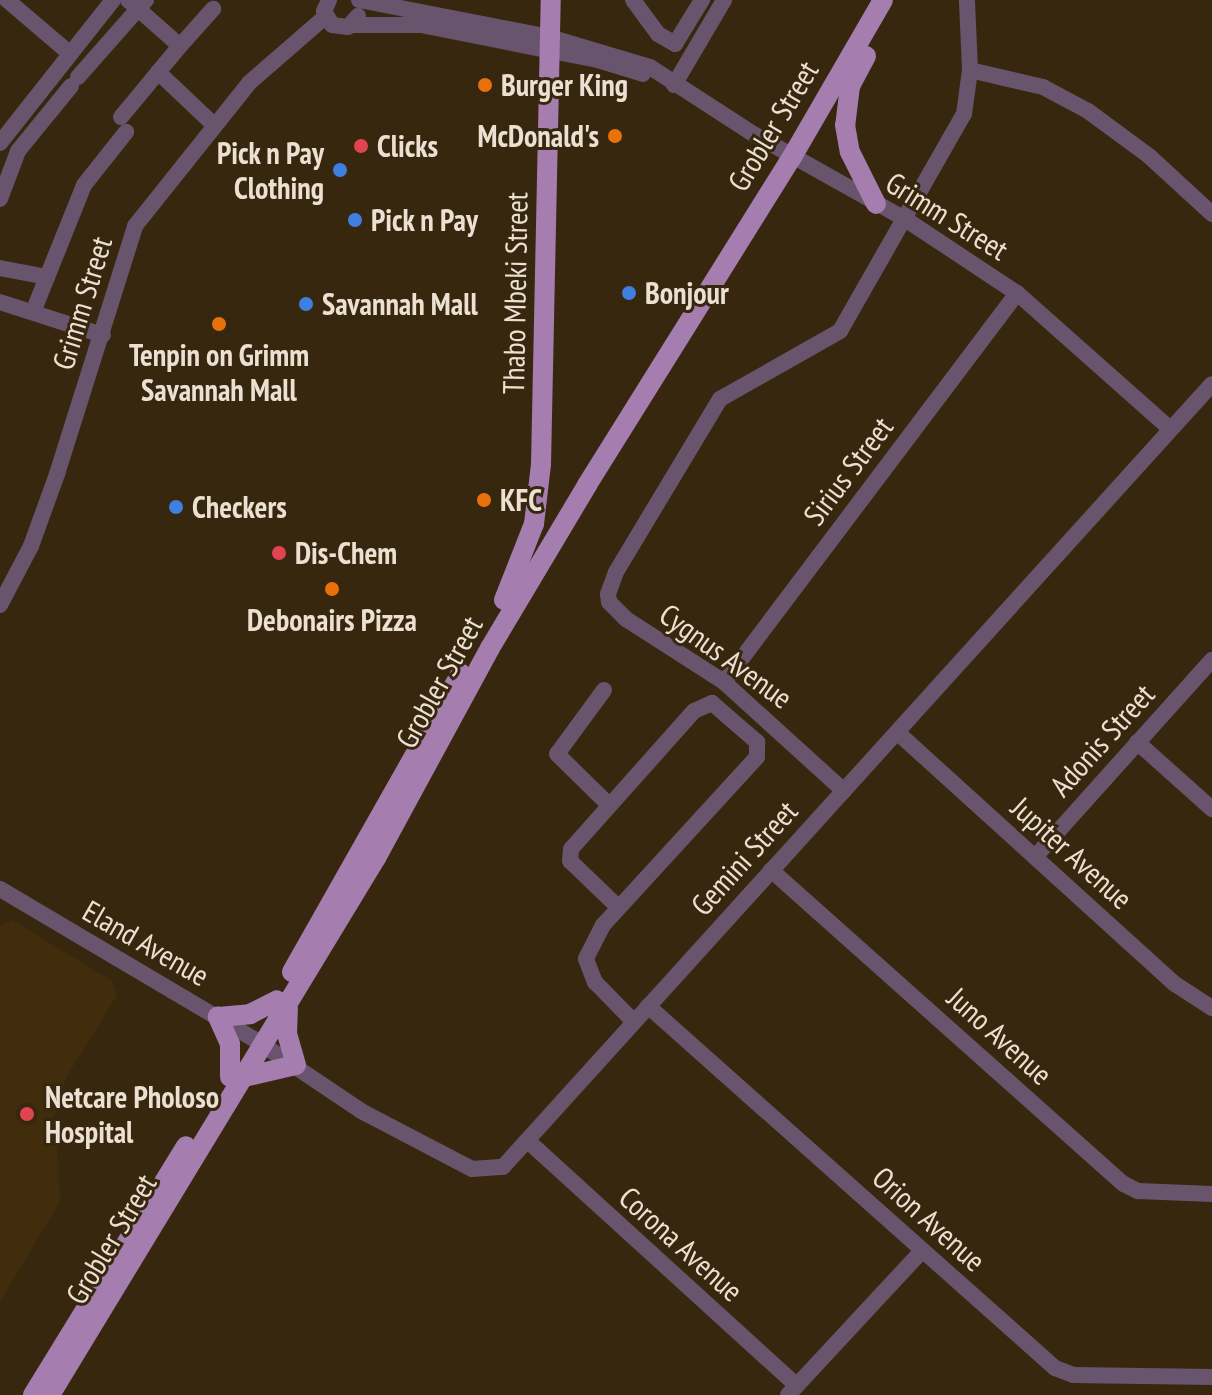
<!DOCTYPE html>
<html>
<head>
<meta charset="utf-8">
<style>
  body { margin:0 }
  #map { position:relative; width:1212px; height:1395px; overflow:hidden; background:#38270f; font-family:"PT Sans Narrow",sans-serif }
  div>[style] { position:absolute }
  .built>* { inset:0; background:#412d0c }
  .minor>* { height:16px; margin:-8px; padding:0 8px; transform-origin:8px; border-radius:8px; background:#68556d }
  .major>* { height:20px; margin:-10px; padding:0 10px; transform-origin:10px; border-radius:10px; background:#a57daf }
  .dots>* { width:22px; height:22px; translate:-50% -50%; box-sizing:border-box; border:4px solid #38270f; border-radius:50% }
  span { translate:-50% -50%; white-space:nowrap; text-align:center; line-height:1.15; -webkit-text-stroke:6px #38270f; paint-order:stroke }
  .poi-label { font-size:30px; color:#ebe0d2; font-weight:700 }
  .left { translate:0 -50%; text-align:left }
  .right { translate:-100% -50%; text-align:right }
  .street-label { font-size:30px; color:#ebe0d2 }
</style>
</head>
<body>
<div id="map">
  <div class="built">
    <div style="clip-path:polygon(12px 920px,112px 981px,117px 995px,64px 1081px,62px 1102px,48px 1126px,56px 1132px,60px 1201px,0 1302px,0 927px)"></div>
  </div>
  <div class="minor">
    <div style="left:7px;top:0;width:80px;rotate:40.4deg"></div>
    <div style="left:128px;top:0;width:69px;rotate:41.5deg"></div>
    <div style="left:180px;top:46px;width:50px;rotate:-48.3deg"></div>
    <div style="left:329px;top:0;width:12px;rotate:114deg"></div>
    <div style="left:324px;top:11px;width:16px;rotate:60deg"></div>
    <div style="left:332px;top:25px;width:16px;rotate:7deg"></div>
    <div style="left:348px;top:27px;width:15px;rotate:-48deg"></div>
    <div style="left:359px;top:0;width:194px;rotate:11deg"></div>
    <div style="left:549px;top:37px;width:105px;rotate:16.5deg"></div>
    <div style="left:650px;top:67px;width:119px;rotate:33deg"></div>
    <div style="left:750px;top:132px;width:178px;rotate:29.3deg"></div>
    <div style="left:905px;top:219px;width:134px;rotate:33.5deg"></div>
    <div style="left:1017px;top:293px;width:205px;rotate:41.6deg"></div>
    <div style="left:633px;top:0;width:42px;rotate:53.7deg"></div>
    <div style="left:658px;top:34px;width:20px;rotate:30deg"></div>
    <div style="left:675px;top:44px;width:52px;rotate:-58.5deg"></div>
    <div style="left:353px;top:25px;width:68px"></div>
    <div style="left:421px;top:25px;width:180px;rotate:11.2deg"></div>
    <div style="left:598px;top:60px;width:47px;rotate:17.3deg"></div>
    <div style="left:970px;top:70px;width:75px;rotate:13.1deg"></div>
    <div style="left:1043px;top:87px;width:51px;rotate:28.1deg"></div>
    <div style="left:1088px;top:111px;width:76px;rotate:36.4deg"></div>
    <div style="left:1149px;top:156px;width:86px;rotate:42.6deg"></div>
    <div style="left:158px;top:72px;width:76px;rotate:43.4deg"></div>
    <div style="left:78px;top:77px;width:103px;rotate:-48.6deg"></div>
    <div style="left:674px;top:85px;width:99px;rotate:-59.5deg"></div>
    <div style="left:121px;top:117px;width:92px;rotate:-50.3deg"></div>
    <div style="left:0;top:143px;width:182px;rotate:-51.7deg"></div>
    <div style="left:0;top:199px;width:51px;rotate:-69.4deg"></div>
    <div style="left:18px;top:151px;width:84px;rotate:-50.8deg"></div>
    <div style="left:0;top:268px;width:48px;rotate:10.8deg"></div>
    <div style="left:0;top:302px;width:108px;rotate:17.8deg"></div>
    <div style="left:33px;top:312px;width:137px;rotate:-68.1deg"></div>
    <div style="left:84px;top:185px;width:68px;rotate:-51.6deg"></div>
    <div style="left:0;top:605px;width:67px;rotate:-62.3deg"></div>
    <div style="left:31px;top:546px;width:77px;rotate:-70.1deg"></div>
    <div style="left:57px;top:474px;width:260px;rotate:-72.5deg"></div>
    <div style="left:135px;top:226px;width:183px;rotate:-51.4deg"></div>
    <div style="left:249px;top:83px;width:101px;rotate:-41deg"></div>
    <div style="left:724px;top:682px;width:487px;rotate:-53deg"></div>
    <div style="left:604px;top:690px;width:79px;rotate:126.3deg"></div>
    <div style="left:557px;top:754px;width:71px;rotate:44.4deg"></div>
    <div style="left:898px;top:733px;width:374px;rotate:42.2deg"></div>
    <div style="left:1175px;top:984px;width:44px;rotate:33deg"></div>
    <div style="left:1137px;top:742px;width:101px;rotate:41.8deg"></div>
    <div style="left:844px;top:791px;width:162px;rotate:-137.8deg"></div>
    <div style="left:724px;top:682px;width:117px;rotate:-147.3deg"></div>
    <div style="left:626px;top:619px;width:24px;rotate:-135deg"></div>
    <div style="left:609px;top:602px;width:8px;rotate:-97deg"></div>
    <div style="left:608px;top:594px;width:23px;rotate:-70deg"></div>
    <div style="left:616px;top:572px;width:202px;rotate:-59deg"></div>
    <div style="left:720px;top:399px;width:138px;rotate:-29.5deg"></div>
    <div style="left:840px;top:331px;width:250px;rotate:-60.3deg"></div>
    <div style="left:964px;top:114px;width:44px;rotate:-82.2deg"></div>
    <div style="left:970px;top:70px;width:70px;rotate:-92.5deg"></div>
    <div style="left:1035px;top:857px;width:265px;rotate:-48.1deg"></div>
    <div style="left:771px;top:870px;width:472px;rotate:41.7deg"></div>
    <div style="left:1124px;top:1184px;width:16px;rotate:27deg"></div>
    <div style="left:1138px;top:1191px;width:74px;rotate:2.3deg"></div>
    <div style="left:0;top:889px;width:295px;rotate:30.6deg"></div>
    <div style="left:254px;top:1039px;width:129px;rotate:33.9deg"></div>
    <div style="left:361px;top:1111px;width:125px;rotate:27.6deg"></div>
    <div style="left:472px;top:1169px;width:31px;rotate:-4deg"></div>
    <div style="left:503px;top:1167px;width:1056px;rotate:-47.84deg"></div>
    <div style="left:618px;top:907px;width:66px;rotate:-136.2deg"></div>
    <div style="left:570px;top:861px;width:12px;rotate:-85deg"></div>
    <div style="left:571px;top:849px;width:185px;rotate:-48.3deg"></div>
    <div style="left:694px;top:711px;width:20px;rotate:-24deg"></div>
    <div style="left:712px;top:703px;width:60px;rotate:40.9deg"></div>
    <div style="left:757px;top:742px;width:15px;rotate:90deg"></div>
    <div style="left:757px;top:757px;width:228px;rotate:132.5deg"></div>
    <div style="left:603px;top:925px;width:38px;rotate:117deg"></div>
    <div style="left:586px;top:959px;width:25px;rotate:69deg"></div>
    <div style="left:595px;top:982px;width:56px;rotate:45.7deg"></div>
    <div style="left:648px;top:1006px;width:545px;rotate:41.65deg"></div>
    <div style="left:1055px;top:1368px;width:19px;rotate:21deg"></div>
    <div style="left:1073px;top:1375px;width:139px;rotate:0.8deg"></div>
    <div style="left:529px;top:1142px;width:362px;rotate:42.3deg"></div>
    <div style="left:788px;top:1395px;width:197px;rotate:-47.1deg"></div>
  </div>
  <div class="major">
    <div style="left:866px;top:56px;width:34px;rotate:118deg"></div>
    <div style="left:850px;top:86px;width:39px;rotate:97deg"></div>
    <div style="left:845px;top:125px;width:27px;rotate:80deg"></div>
    <div style="left:850px;top:152px;width:58px;rotate:63.4deg"></div>
    <div style="left:504px;top:600px;width:82px;rotate:-68.5deg"></div>
    <div style="left:534px;top:524px;width:60px;rotate:-83.3deg"></div>
    <div style="left:541px;top:464px;width:464px;rotate:-88.8deg"></div>
    <div style="left:292px;top:972px;width:343px;rotate:-60.5deg"></div>
    <div style="left:230px;top:1077px;width:33px;rotate:-90deg"></div>
    <div style="left:230px;top:1044px;width:30px;rotate:-114deg"></div>
    <div style="left:218px;top:1017px;width:32px;rotate:-5deg"></div>
    <div style="left:250px;top:1014px;width:30px;rotate:-27deg"></div>
    <div style="left:244px;top:1077px;width:53px;rotate:-13deg"></div>
    <div style="left:296px;top:1065px;width:32px;rotate:-106deg"></div>
    <div style="left:287px;top:1034px;width:26px;rotate:-88deg"></div>
    <div style="left:33px;top:1395px;width:292px;rotate:-58.4deg"></div>
    <div style="left:50px;top:1395px;width:628px;rotate:-58.74deg"></div>
    <div style="left:376px;top:858px;width:239px;rotate:-61.5deg"></div>
    <div style="left:490px;top:648px;width:190px;rotate:-59.2deg"></div>
    <div style="left:587px;top:485px;width:387px;rotate:-58deg"></div>
    <div style="left:792px;top:157px;width:181px;rotate:-59.9deg"></div>
  </div>
  <div class="dots">
    <div style="left:485px;top:85px;background:#e8710a"></div>
    <div style="left:615px;top:136px;background:#e8710a"></div>
    <div style="left:361px;top:146px;background:#e0444e"></div>
    <div style="left:340px;top:170px;background:#3f7fe0"></div>
    <div style="left:355px;top:220px;background:#3f7fe0"></div>
    <div style="left:629px;top:293px;background:#3f7fe0"></div>
    <div style="left:306px;top:304px;background:#3f7fe0"></div>
    <div style="left:219px;top:324px;background:#e8710a"></div>
    <div style="left:484px;top:500px;background:#e8710a"></div>
    <div style="left:176px;top:507px;background:#3f7fe0"></div>
    <div style="left:279px;top:553px;background:#e0444e"></div>
    <div style="left:332px;top:589px;background:#e8710a"></div>
    <div style="left:27px;top:1114px;background:#e0444e"></div>
  </div>
  <div class="poi-label">
    <span class="left" style="left:501px;top:85px">Burger King</span>
    <span class="right" style="left:599px;top:136px">McDonald's</span>
    <span class="left" style="left:377px;top:146px">Clicks</span>
    <span class="right" style="left:324px;top:170px">Pick n Pay<br>Clothing</span>
    <span class="left" style="left:371px;top:220px">Pick n Pay</span>
    <span class="left" style="left:645px;top:293px">Bonjour</span>
    <span class="left" style="left:322px;top:304px">Savannah Mall</span>
    <span style="left:219px;top:372px">Tenpin on Grimm<br>Savannah Mall</span>
    <span class="left" style="left:500px;top:500px">KFC</span>
    <span class="left" style="left:192px;top:507px">Checkers</span>
    <span class="left" style="left:295px;top:553px">Dis-Chem</span>
    <span style="left:332px;top:620px">Debonairs Pizza</span>
    <span class="left" style="left:45px;top:1114px">Netcare Pholoso<br>Hospital</span>
  </div>
  <div class="street-label">
    <span style="left:773px;top:126px;rotate:-59deg">Grobler Street</span>
    <span style="left:947px;top:216px;rotate:32deg">Grimm Street</span>
    <span style="left:515px;top:293px;rotate:-89deg">Thabo Mbeki Street</span>
    <span style="left:82px;top:303px;rotate:-73deg">Grimm Street</span>
    <span style="left:848px;top:471px;rotate:-53deg">Sirius Street</span>
    <span style="left:726px;top:656px;rotate:36deg">Cygnus Avenue</span>
    <span style="left:439px;top:682px;rotate:-61deg">Grobler Street</span>
    <span style="left:1102px;top:740px;rotate:-48deg">Adonis Street</span>
    <span style="left:1072px;top:853px;rotate:42deg">Jupiter Avenue</span>
    <span style="left:744px;top:858px;rotate:-48deg">Gemini Street</span>
    <span style="left:146px;top:943px;rotate:30deg">Eland Avenue</span>
    <span style="left:1000px;top:1036px;rotate:42deg">Juno Avenue</span>
    <span style="left:929px;top:1219px;rotate:42deg">Orion Avenue</span>
    <span style="left:111px;top:1239px;rotate:-59deg">Grobler Street</span>
    <span style="left:681px;top:1244px;rotate:42deg">Corona Avenue</span>
  </div>
</div>
</body>
</html>
